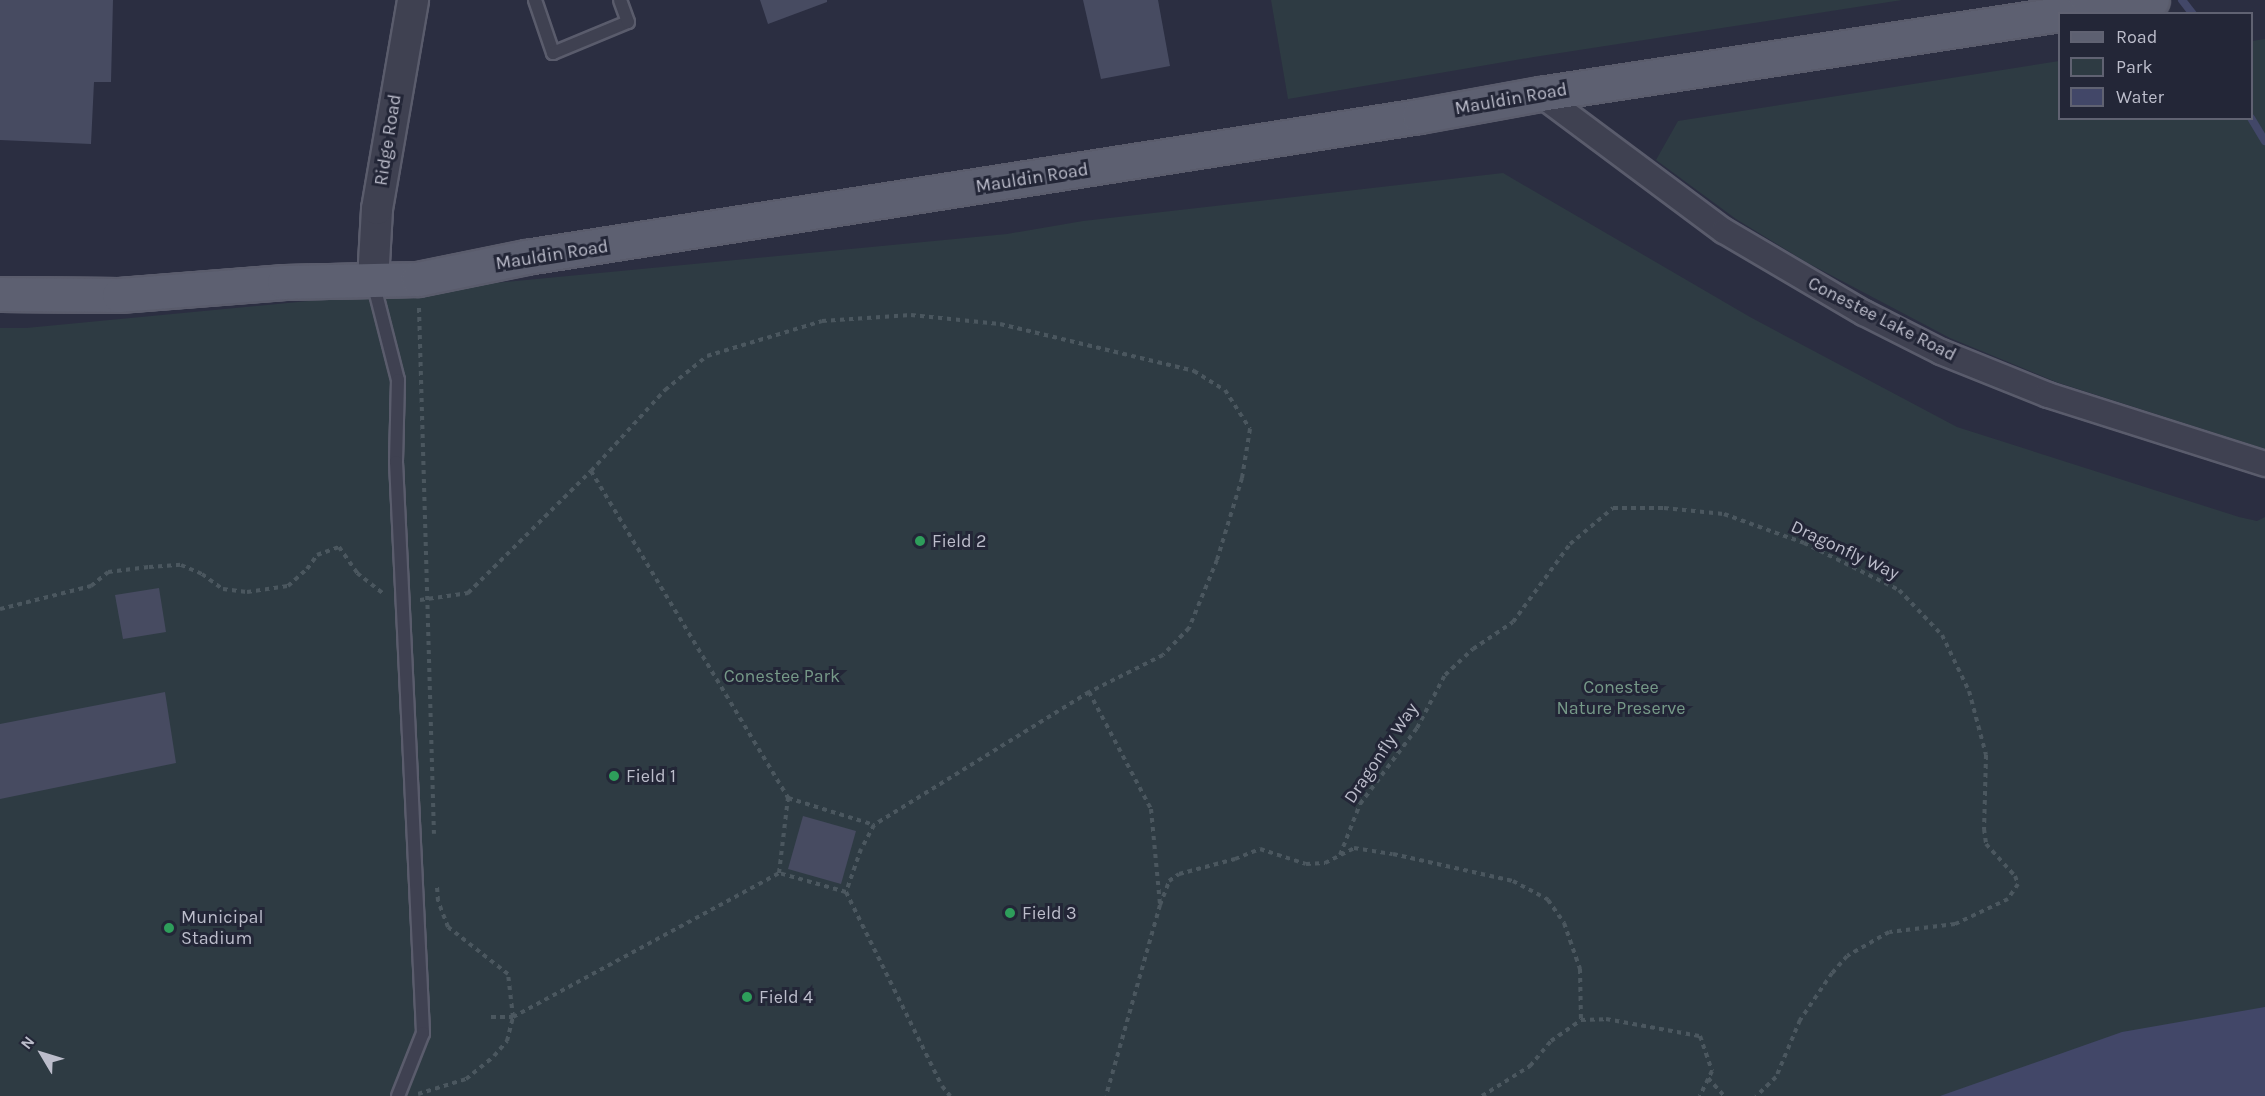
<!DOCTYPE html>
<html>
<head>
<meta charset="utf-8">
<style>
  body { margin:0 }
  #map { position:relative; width:2265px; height:1096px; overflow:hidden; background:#2b2e41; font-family:Karla,sans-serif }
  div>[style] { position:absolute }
  .green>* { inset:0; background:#2e3b43 }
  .water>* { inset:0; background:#424768 }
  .stream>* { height:8px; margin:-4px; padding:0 4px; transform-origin:4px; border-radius:4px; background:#424768 }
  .building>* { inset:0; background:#474b61 }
  .path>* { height:4px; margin-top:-2px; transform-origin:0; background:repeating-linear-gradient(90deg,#4b575f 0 4.5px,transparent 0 9px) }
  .roads { filter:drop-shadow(2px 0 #5a5c6c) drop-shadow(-2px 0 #5a5c6c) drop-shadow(0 2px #5a5c6c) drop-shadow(0 -2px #5a5c6c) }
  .service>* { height:12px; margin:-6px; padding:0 6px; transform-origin:6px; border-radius:6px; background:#3f4151 }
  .minor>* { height:24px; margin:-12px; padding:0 12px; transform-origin:12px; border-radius:12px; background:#3f4151 }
  .tertiary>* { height:30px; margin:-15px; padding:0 15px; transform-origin:15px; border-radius:15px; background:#3f4151 }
  .primary>* { height:33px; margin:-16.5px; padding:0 16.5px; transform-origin:16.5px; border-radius:16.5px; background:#5d6071 }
  .dots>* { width:16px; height:16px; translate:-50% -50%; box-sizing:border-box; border:3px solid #232637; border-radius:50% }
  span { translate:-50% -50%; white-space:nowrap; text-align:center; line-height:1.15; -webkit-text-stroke:6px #232637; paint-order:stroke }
  .street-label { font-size:18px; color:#bcbdcb }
  .poi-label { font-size:18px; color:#bcbdcb }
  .left { translate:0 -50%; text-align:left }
  .park-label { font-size:18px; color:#769988 }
  .legend { position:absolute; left:2058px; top:12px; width:195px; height:108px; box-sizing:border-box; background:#232637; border:2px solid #606272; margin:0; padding:8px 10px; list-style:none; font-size:18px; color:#bcbdcb }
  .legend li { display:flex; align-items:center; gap:12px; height:30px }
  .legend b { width:30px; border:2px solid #606272 }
  .north { position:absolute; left:12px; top:1024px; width:60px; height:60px; -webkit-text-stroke:4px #232637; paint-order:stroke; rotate:308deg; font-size:16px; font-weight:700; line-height:24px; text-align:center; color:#bcbdcb }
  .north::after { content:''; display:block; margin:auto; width:21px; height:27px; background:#bcbdcb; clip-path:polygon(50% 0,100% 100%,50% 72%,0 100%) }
</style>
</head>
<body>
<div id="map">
  <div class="green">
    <div style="clip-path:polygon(1271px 0,1902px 0,1534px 57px,1288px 99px)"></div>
    <div style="clip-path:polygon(2265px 39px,2265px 449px,2056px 382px,1950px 338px,1806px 262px,1736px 219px,1656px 160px,1678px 121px,2059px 61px,2060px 118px,2252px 118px,2252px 41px)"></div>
    <div style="clip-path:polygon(1503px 173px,1750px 317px,1957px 427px,2239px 517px,2257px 521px,2265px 517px,2265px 1096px,0 1096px,0 328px,26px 328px,1007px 234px,1083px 221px)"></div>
  </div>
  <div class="water">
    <div style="clip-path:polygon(2265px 1007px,2265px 1096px,1940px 1096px,2122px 1032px)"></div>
  </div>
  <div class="stream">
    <div style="left:2182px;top:0;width:18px;rotate:52deg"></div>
    <div style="left:2251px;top:118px;width:27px;rotate:59deg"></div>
  </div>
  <div class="building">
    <div style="clip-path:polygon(0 0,113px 0,111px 82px,94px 82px,91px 144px,0 140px)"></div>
    <div style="clip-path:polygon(760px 0,827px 0,827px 2px,768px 24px)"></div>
    <div style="clip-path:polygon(1083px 0,1158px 0,1170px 66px,1101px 79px)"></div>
    <div style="clip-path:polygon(159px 588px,166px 632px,123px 639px,115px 595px)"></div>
    <div style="clip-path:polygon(165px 692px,176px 763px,0 799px,0 724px)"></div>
    <div style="clip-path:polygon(803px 816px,856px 831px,841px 884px,788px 869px)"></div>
  </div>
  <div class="path">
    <div style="left:419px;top:308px;width:526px;rotate:88.37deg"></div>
    <div style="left:591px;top:471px;width:382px;rotate:58.9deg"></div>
    <div style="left:420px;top:600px;width:49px;rotate:-8.3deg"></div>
    <div style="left:468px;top:593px;width:173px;rotate:-44.8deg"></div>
    <div style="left:591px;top:471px;width:110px;rotate:-47.6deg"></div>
    <div style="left:665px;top:390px;width:54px;rotate:-39deg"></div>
    <div style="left:707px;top:356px;width:120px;rotate:-16.9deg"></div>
    <div style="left:822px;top:321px;width:89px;rotate:-3.9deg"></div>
    <div style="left:911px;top:315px;width:89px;rotate:5.8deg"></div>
    <div style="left:1000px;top:324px;width:200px;rotate:13.6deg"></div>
    <div style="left:1194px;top:371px;width:36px;rotate:32deg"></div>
    <div style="left:1225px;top:390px;width:46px;rotate:57.3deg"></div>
    <div style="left:1250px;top:429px;width:50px;rotate:99.3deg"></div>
    <div style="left:1242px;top:478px;width:86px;rotate:107deg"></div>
    <div style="left:1217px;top:560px;width:74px;rotate:112.4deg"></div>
    <div style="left:1189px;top:628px;width:37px;rotate:134deg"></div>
    <div style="left:1163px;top:655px;width:83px;rotate:153.4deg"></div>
    <div style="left:1089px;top:692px;width:253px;rotate:148.3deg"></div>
    <div style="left:874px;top:825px;width:27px;rotate:118deg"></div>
    <div style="left:861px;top:849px;width:46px;rotate:109.2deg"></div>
    <div style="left:846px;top:892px;width:70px;rotate:-164.2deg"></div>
    <div style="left:779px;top:873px;width:76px;rotate:-83.2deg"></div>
    <div style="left:788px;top:798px;width:90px;rotate:17.4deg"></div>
    <div style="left:0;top:609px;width:94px;rotate:-14.2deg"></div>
    <div style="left:91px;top:586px;width:22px;rotate:-39deg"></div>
    <div style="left:108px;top:572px;width:41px;rotate:-7deg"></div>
    <div style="left:149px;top:567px;width:32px;rotate:-4deg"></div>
    <div style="left:181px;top:565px;width:23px;rotate:23deg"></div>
    <div style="left:202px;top:574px;width:26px;rotate:36deg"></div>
    <div style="left:223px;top:589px;width:24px;rotate:7deg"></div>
    <div style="left:247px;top:592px;width:41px;rotate:-8.3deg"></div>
    <div style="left:288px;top:586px;width:25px;rotate:-42deg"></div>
    <div style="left:307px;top:569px;width:17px;rotate:-54deg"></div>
    <div style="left:317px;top:555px;width:23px;rotate:-20deg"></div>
    <div style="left:339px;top:547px;width:32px;rotate:55deg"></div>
    <div style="left:357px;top:573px;width:33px;rotate:38deg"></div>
    <div style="left:1089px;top:692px;width:132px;rotate:62.1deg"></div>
    <div style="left:1151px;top:809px;width:96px;rotate:84.6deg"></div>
    <div style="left:1160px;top:905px;width:198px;rotate:105.8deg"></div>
    <div style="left:1340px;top:855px;width:55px;rotate:-68.6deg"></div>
    <div style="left:1360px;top:804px;width:95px;rotate:-53.1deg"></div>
    <div style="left:1417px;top:728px;width:60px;rotate:-62.2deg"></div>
    <div style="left:1445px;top:675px;width:38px;rotate:-43deg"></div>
    <div style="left:1473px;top:649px;width:48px;rotate:-34deg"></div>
    <div style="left:1513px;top:622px;width:97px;rotate:-53.8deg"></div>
    <div style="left:1570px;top:544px;width:56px;rotate:-39.9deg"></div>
    <div style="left:1613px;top:508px;width:51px"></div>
    <div style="left:1664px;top:508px;width:60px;rotate:5.7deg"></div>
    <div style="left:1724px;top:514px;width:85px;rotate:19.9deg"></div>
    <div style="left:1804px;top:543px;width:106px;rotate:26.3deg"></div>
    <div style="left:1899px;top:590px;width:62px;rotate:46.3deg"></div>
    <div style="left:1942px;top:635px;width:62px;rotate:64.3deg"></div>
    <div style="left:1969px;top:691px;width:66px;rotate:75.1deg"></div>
    <div style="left:1986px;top:755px;width:74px;rotate:91.5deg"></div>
    <div style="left:1984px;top:829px;width:15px;rotate:82deg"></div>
    <div style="left:1986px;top:844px;width:43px;rotate:47.8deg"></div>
    <div style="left:2015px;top:876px;width:9px;rotate:69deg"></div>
    <div style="left:2018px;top:884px;width:18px;rotate:124deg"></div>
    <div style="left:2008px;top:899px;width:59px;rotate:154.7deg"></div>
    <div style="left:1955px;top:924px;width:66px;rotate:173.1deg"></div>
    <div style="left:1889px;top:932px;width:48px;rotate:150.3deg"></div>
    <div style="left:1847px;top:956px;width:23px;rotate:131deg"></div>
    <div style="left:1832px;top:973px;width:57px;rotate:124.2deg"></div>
    <div style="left:1800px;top:1020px;width:62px;rotate:112.8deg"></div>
    <div style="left:1776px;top:1077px;width:28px;rotate:136deg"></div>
    <div style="left:846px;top:892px;width:216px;rotate:63.7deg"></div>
    <div style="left:942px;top:1086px;width:13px;rotate:51deg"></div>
    <div style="left:1160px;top:905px;width:26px;rotate:-69deg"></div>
    <div style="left:1169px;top:881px;width:12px;rotate:-35deg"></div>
    <div style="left:1179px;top:874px;width:58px;rotate:-15deg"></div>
    <div style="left:1235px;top:859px;width:27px;rotate:-22deg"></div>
    <div style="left:1260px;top:849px;width:48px;rotate:18.1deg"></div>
    <div style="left:1306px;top:864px;width:19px;rotate:-3deg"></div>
    <div style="left:1325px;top:863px;width:33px;rotate:-27deg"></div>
    <div style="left:1354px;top:848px;width:39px;rotate:9deg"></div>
    <div style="left:1393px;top:854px;width:123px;rotate:12.7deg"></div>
    <div style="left:1513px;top:881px;width:40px;rotate:28deg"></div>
    <div style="left:1548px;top:900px;width:28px;rotate:55deg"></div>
    <div style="left:1564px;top:923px;width:49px;rotate:70.8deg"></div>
    <div style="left:1580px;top:969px;width:51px;rotate:88.9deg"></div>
    <div style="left:1581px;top:1020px;width:25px;rotate:-2deg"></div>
    <div style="left:1606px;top:1019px;width:96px;rotate:10.3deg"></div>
    <div style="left:1700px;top:1036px;width:37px;rotate:71deg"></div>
    <div style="left:1712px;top:1071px;width:28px;rotate:116deg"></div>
    <div style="left:491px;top:1017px;width:22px"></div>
    <div style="left:513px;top:1017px;width:302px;rotate:-28.4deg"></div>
    <div style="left:1708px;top:1078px;width:24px;rotate:48deg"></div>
    <div style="left:418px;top:1094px;width:50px;rotate:-17.4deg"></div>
    <div style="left:466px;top:1079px;width:36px;rotate:-39deg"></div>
    <div style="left:494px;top:1056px;width:20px;rotate:-49deg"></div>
    <div style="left:507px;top:1041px;width:25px;rotate:-76deg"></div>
    <div style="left:513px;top:1017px;width:43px;rotate:-96.6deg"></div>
    <div style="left:508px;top:974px;width:76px;rotate:-141.9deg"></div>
    <div style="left:448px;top:927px;width:28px;rotate:-111deg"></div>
    <div style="left:438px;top:901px;width:14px;rotate:-94deg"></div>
    <div style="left:1482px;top:1096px;width:57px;rotate:-32deg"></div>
    <div style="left:1530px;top:1066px;width:33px;rotate:-50deg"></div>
    <div style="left:1551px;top:1041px;width:37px;rotate:-35deg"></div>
  </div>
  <div class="roads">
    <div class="service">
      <div style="left:535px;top:0;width:56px;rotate:71.2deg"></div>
      <div style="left:553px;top:53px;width:81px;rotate:-22.5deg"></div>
      <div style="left:628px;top:22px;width:23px;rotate:-110deg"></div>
      <div style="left:373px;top:282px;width:101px;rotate:75.7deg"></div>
      <div style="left:398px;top:380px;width:82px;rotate:91.4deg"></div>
      <div style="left:396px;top:462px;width:572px;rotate:87.29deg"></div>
      <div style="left:423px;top:1033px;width:68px;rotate:111.6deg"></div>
    </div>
    <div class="minor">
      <div style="left:1540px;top:94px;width:229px;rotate:36.7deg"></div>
      <div style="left:1724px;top:231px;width:162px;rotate:30.4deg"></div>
      <div style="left:1864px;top:313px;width:86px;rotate:26.9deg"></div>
      <div style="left:1941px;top:352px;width:115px;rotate:21.9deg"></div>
      <div style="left:2048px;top:395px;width:228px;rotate:17.6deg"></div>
    </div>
    <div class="tertiary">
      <div style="left:373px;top:281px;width:72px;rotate:-86.8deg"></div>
      <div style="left:377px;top:209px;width:212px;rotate:-80.2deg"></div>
    </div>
    <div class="primary">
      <div style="left:2064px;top:14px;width:89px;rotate:-9deg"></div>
      <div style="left:0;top:294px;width:119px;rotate:0.5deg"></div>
      <div style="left:119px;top:295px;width:166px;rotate:-4.5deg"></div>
      <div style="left:284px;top:282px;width:134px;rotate:-1.3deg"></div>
      <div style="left:418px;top:279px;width:110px;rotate:-11.5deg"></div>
      <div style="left:526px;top:257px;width:904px;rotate:-8.97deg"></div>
      <div style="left:1419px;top:116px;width:123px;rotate:-10.3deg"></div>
      <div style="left:1540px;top:94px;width:526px;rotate:-8.75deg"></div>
    </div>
  </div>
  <div class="dots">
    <div style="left:920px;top:541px;background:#2e9e5b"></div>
    <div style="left:614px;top:776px;background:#2e9e5b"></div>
    <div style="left:1010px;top:913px;background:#2e9e5b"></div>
    <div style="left:169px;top:928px;background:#2e9e5b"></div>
    <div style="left:747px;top:997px;background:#2e9e5b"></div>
  </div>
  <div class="street-label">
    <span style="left:1511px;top:99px;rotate:-10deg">Mauldin Road</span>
    <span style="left:388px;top:140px;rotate:-81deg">Ridge Road</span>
    <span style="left:1032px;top:178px;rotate:-9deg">Mauldin Road</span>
    <span style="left:552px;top:255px;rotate:-9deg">Mauldin Road</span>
    <span style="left:1882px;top:319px;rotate:27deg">Conestee Lake Road</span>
    <span style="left:1845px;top:550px;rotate:25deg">Dragonfly Way</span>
    <span style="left:1381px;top:753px;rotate:-56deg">Dragonfly Way</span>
  </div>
  <div class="poi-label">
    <span class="left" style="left:932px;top:541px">Field 2</span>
    <span class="left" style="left:626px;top:776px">Field 1</span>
    <span class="left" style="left:1022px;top:913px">Field 3</span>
    <span class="left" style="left:181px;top:928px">Municipal<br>Stadium</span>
    <span class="left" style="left:759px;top:997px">Field 4</span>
  </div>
  <div class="park-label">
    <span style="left:782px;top:676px">Conestee Park</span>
    <span style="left:1621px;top:698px">Conestee<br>Nature Preserve</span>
  </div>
  <ul class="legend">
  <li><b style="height:8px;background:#5d6071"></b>Road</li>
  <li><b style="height:16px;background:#2e3b43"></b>Park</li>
  <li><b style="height:16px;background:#424768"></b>Water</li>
  </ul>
  <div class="north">N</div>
</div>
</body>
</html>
